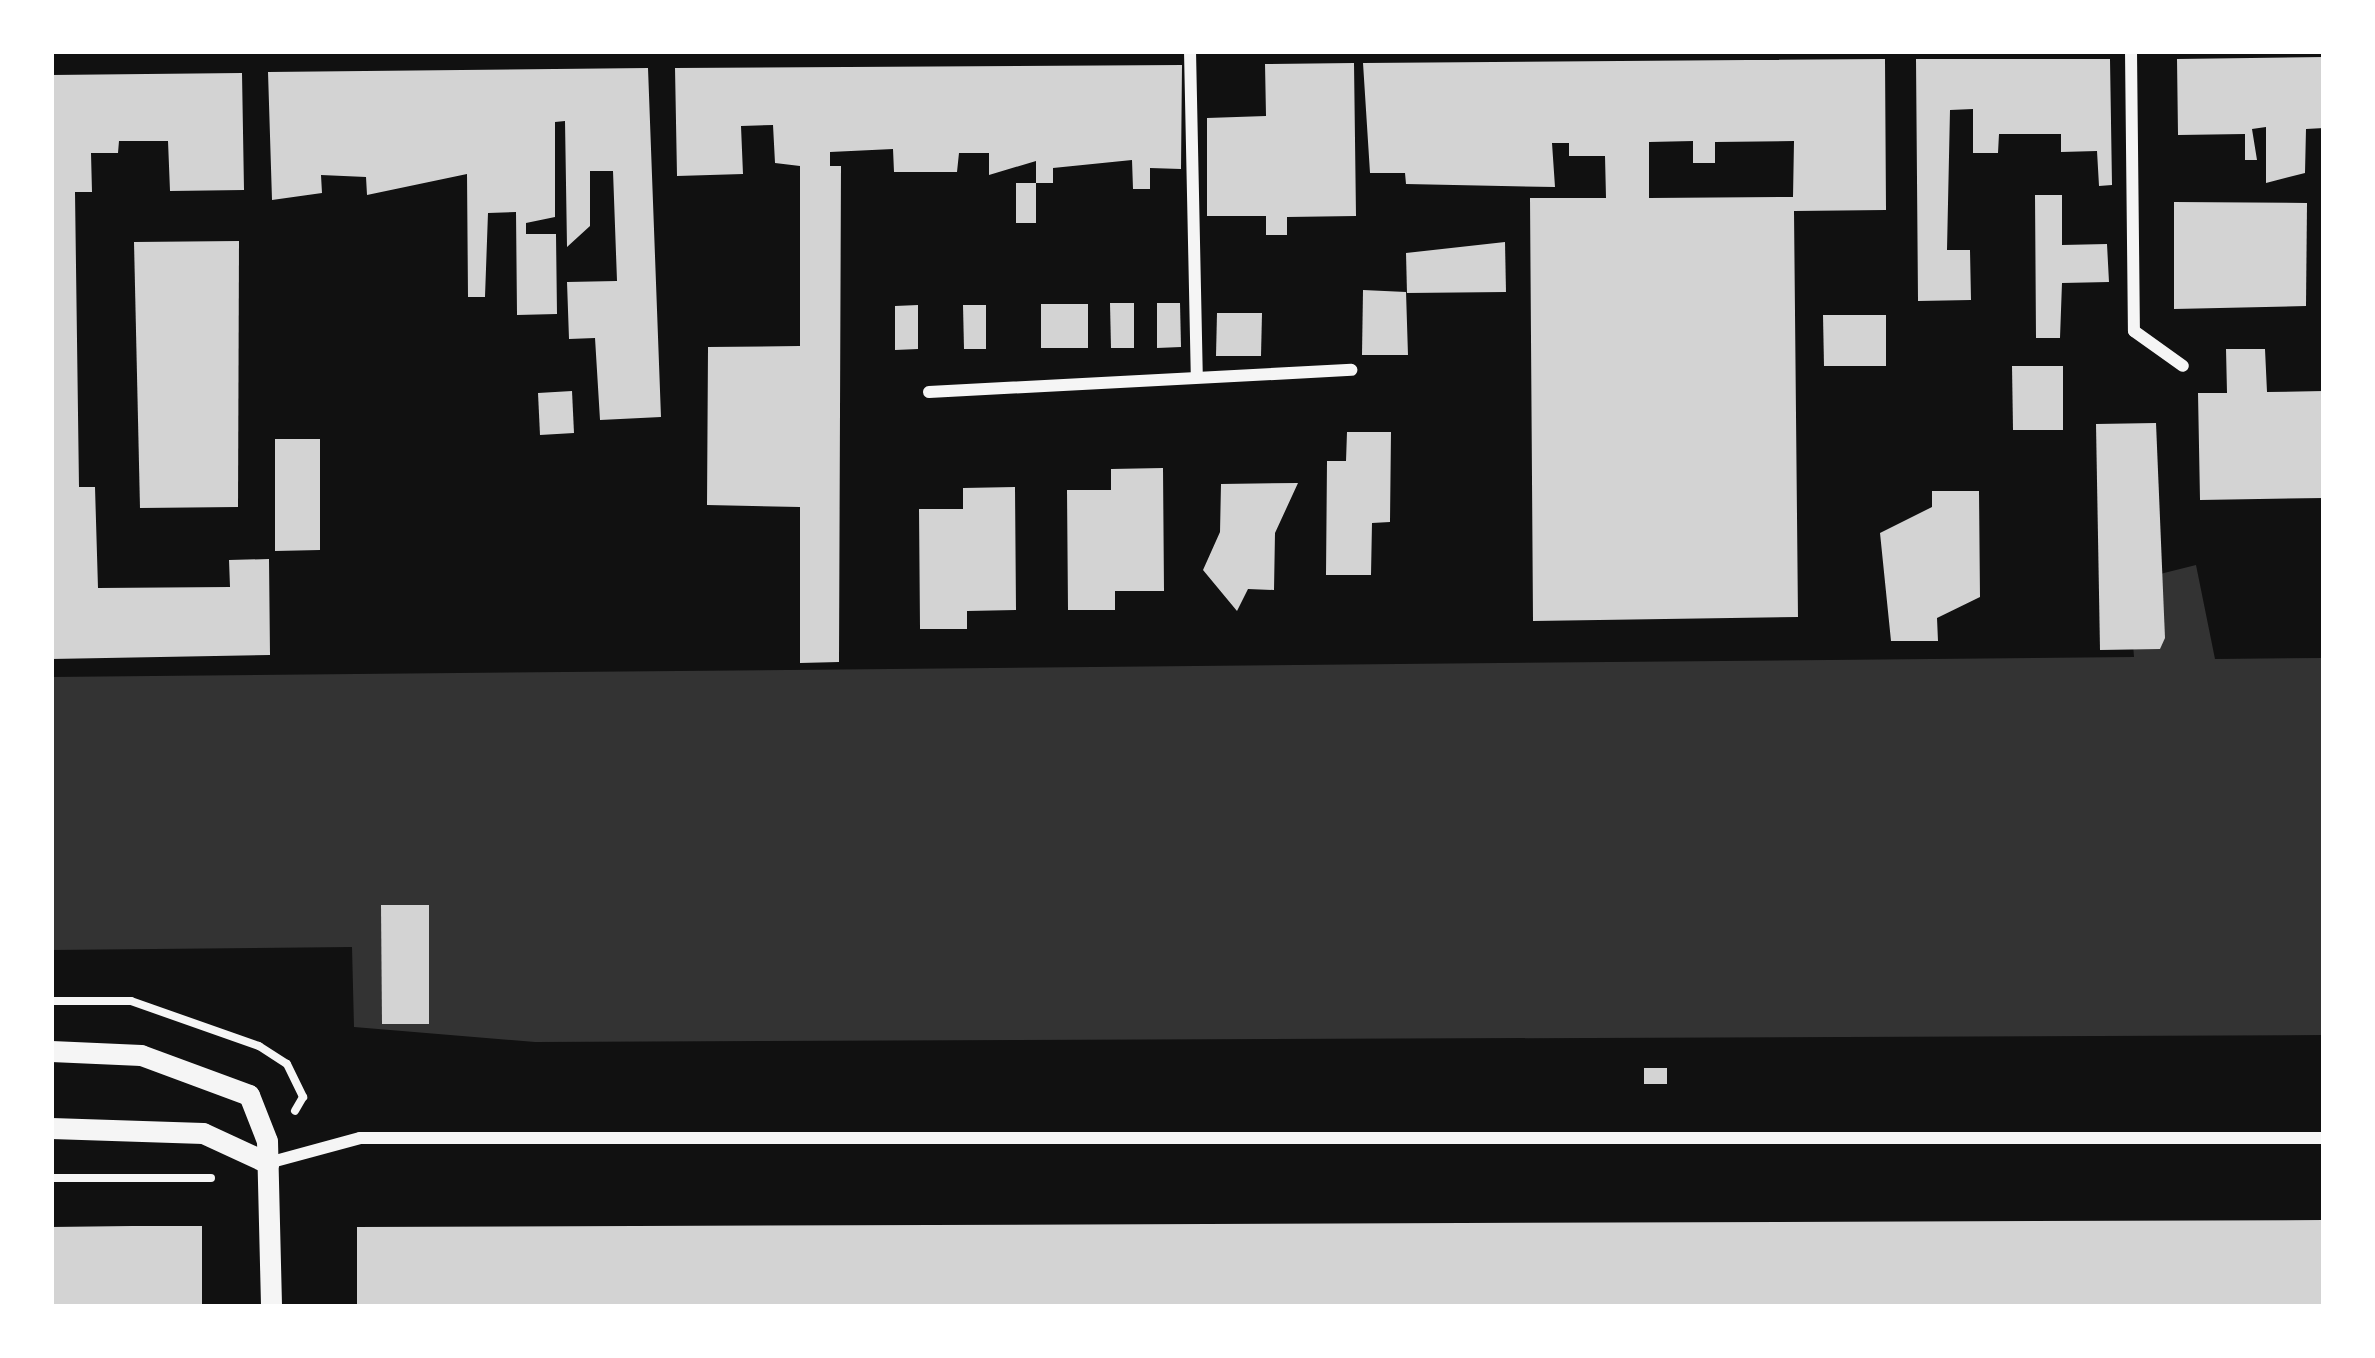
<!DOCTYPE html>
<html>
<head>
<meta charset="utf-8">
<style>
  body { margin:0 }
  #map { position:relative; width:2375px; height:1358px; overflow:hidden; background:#111; font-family:"Golos Text",sans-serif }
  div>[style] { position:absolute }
  .water>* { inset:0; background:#333 }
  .building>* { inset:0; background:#d3d3d3 }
  .path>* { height:8px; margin:-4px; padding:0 4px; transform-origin:4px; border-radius:4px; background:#f5f5f5 }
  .minor>* { height:12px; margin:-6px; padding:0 6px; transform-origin:6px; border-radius:6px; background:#f5f5f5 }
  .tertiary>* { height:21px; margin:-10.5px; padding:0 10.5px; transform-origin:10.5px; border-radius:10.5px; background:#f5f5f5 }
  span { translate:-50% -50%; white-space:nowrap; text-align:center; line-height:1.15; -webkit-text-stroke:9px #fff; paint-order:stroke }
  .frame { position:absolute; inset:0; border:54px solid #fff; pointer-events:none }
</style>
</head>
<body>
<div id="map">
  <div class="water">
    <div style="clip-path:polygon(2196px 565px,2215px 659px,2324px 658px,2324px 1035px,535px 1042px,354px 1027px,352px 947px,51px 950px,51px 677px,2134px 657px,2128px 582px)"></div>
  </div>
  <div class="building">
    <div style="clip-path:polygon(2324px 57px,2324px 128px,2306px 129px,2305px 173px,2266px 183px,2266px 127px,2252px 129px,2257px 160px,2245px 160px,2245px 134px,2178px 135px,2177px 59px)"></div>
    <div style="clip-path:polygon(evenodd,1885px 59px,1886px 210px,1794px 211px,1798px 617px,1533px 621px,1530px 198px,1606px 198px,1605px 156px,1569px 156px,1569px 143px,1552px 143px,1555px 187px,1406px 184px,1405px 173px,1370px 173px,1363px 63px,1885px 59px,1693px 141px,1693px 163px,1715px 163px,1715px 142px,1794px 141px,1793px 197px,1649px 198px,1649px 142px,1693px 141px)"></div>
    <div style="clip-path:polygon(1916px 59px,2110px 59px,2112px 185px,2099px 186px,2097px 151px,2061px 152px,2061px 134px,1999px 134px,1998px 153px,1973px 153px,1973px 109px,1950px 110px,1947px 250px,1970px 250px,1971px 300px,1918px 301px)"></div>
    <div style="clip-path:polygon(1354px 63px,1356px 216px,1287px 217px,1287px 235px,1266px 235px,1266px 216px,1207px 216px,1207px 118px,1266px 116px,1265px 64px)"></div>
    <div style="clip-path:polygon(1182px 65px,1181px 169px,1150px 168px,1150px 189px,1133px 189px,1132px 160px,1053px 168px,1053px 183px,1036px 183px,1036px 161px,989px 175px,989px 153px,959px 153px,957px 172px,894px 172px,893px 149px,830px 152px,830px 166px,841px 166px,839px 662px,800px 663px,800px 507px,707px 505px,708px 347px,800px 346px,800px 166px,775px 163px,773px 125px,741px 126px,743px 174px,677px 176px,675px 68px)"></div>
    <div style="clip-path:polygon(648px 68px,661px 417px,600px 420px,595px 338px,569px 339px,567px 282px,617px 281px,613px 171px,590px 171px,590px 226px,567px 247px,565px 121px,555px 122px,555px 217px,526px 223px,526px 234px,556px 234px,557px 314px,517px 315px,516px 212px,488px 213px,485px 297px,468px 297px,467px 174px,367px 195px,366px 177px,321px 175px,322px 193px,272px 200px,268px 72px)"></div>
    <div style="clip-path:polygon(242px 73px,244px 190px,170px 191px,168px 141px,119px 141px,118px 153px,91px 153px,92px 192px,75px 192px,79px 487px,95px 487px,98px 588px,230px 587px,229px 560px,269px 559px,270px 655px,51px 659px,51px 75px)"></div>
    <div style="clip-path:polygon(1016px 183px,1036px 183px,1036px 223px,1016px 223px)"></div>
    <div style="clip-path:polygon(2035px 195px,2062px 195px,2062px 245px,2107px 244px,2109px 282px,2062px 283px,2060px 338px,2036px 338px)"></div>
    <div style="clip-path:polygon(2174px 202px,2307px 203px,2306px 306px,2174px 309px)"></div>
    <div style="clip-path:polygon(239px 241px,238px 507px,140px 508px,134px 242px)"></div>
    <div style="clip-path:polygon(1505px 242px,1506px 292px,1407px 293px,1406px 253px)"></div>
    <div style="clip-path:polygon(1363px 290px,1406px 292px,1408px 355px,1362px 355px)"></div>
    <div style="clip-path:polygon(1110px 303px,1134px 303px,1134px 348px,1111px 348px)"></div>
    <div style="clip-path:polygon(1157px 303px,1180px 303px,1181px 347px,1157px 348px)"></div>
    <div style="clip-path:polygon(1041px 304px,1088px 304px,1088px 348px,1041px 348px)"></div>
    <div style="clip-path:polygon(918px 305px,918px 349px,895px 350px,895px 306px)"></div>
    <div style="clip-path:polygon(963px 305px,986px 305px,986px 349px,964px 349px)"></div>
    <div style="clip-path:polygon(1217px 313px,1262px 313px,1261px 356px,1216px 356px)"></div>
    <div style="clip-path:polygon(1823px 315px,1886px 315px,1886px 366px,1824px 366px)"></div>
    <div style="clip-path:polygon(2226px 349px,2265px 349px,2267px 392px,2324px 391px,2324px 498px,2200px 500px,2198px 393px,2227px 393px)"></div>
    <div style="clip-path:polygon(2012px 366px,2063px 366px,2063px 430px,2013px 430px)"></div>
    <div style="clip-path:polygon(572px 391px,574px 433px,540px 435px,538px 393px)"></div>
    <div style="clip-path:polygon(2156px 423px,2165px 638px,2160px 649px,2100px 650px,2096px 424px)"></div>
    <div style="clip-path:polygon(1347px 432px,1391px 432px,1390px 522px,1372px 523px,1371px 575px,1326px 575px,1327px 461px,1346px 461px)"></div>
    <div style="clip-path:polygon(275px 439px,320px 439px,320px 550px,275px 551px)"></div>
    <div style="clip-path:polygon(1163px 468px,1164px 591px,1115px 591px,1115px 610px,1068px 610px,1067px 490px,1111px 490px,1111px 469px)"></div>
    <div style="clip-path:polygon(1298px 483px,1275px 533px,1274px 590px,1248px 589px,1237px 611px,1203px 570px,1220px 532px,1221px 484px)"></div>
    <div style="clip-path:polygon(1015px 487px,1016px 610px,967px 611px,967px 629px,920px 629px,919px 509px,963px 509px,963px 488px)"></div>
    <div style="clip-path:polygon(1932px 491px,1979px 491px,1980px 597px,1937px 618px,1938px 641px,1891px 641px,1880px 533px,1932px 507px)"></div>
    <div style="clip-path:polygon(381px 905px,429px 905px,429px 1024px,382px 1024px)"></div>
    <div style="clip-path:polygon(1644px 1068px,1667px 1068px,1667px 1084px,1644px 1084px)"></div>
    <div style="clip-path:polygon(2324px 1220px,2324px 1307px,357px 1307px,357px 1227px)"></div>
    <div style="clip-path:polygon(132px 1226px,202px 1226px,202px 1307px,51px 1307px,51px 1227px)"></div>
  </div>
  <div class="path">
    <div style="left:51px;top:1001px;width:80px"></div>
    <div style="left:131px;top:1001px;width:136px;rotate:19.4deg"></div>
    <div style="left:259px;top:1046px;width:33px;rotate:33deg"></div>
    <div style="left:287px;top:1064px;width:37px;rotate:64deg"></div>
    <div style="left:303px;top:1097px;width:16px;rotate:120deg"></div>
    <div style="left:51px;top:1178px;width:160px"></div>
  </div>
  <div class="minor">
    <div style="left:1190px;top:51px;width:325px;rotate:88.8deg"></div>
    <div style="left:2131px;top:51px;width:280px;rotate:89.4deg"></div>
    <div style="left:2134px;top:331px;width:60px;rotate:35.5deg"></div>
    <div style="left:929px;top:392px;width:423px;rotate:-3deg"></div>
    <div style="left:268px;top:1163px;width:95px;rotate:-15.2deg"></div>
    <div style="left:360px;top:1138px;width:1964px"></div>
  </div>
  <div class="tertiary">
    <div style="left:51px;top:1051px;width:90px;rotate:2.5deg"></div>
    <div style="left:141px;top:1055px;width:115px;rotate:20.3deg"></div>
    <div style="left:249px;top:1095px;width:49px;rotate:68.6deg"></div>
    <div style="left:267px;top:1141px;width:166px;rotate:88.6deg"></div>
    <div style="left:51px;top:1128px;width:152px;rotate:1.9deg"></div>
    <div style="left:203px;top:1133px;width:72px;rotate:24.8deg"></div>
  </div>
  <div class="frame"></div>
</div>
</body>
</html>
